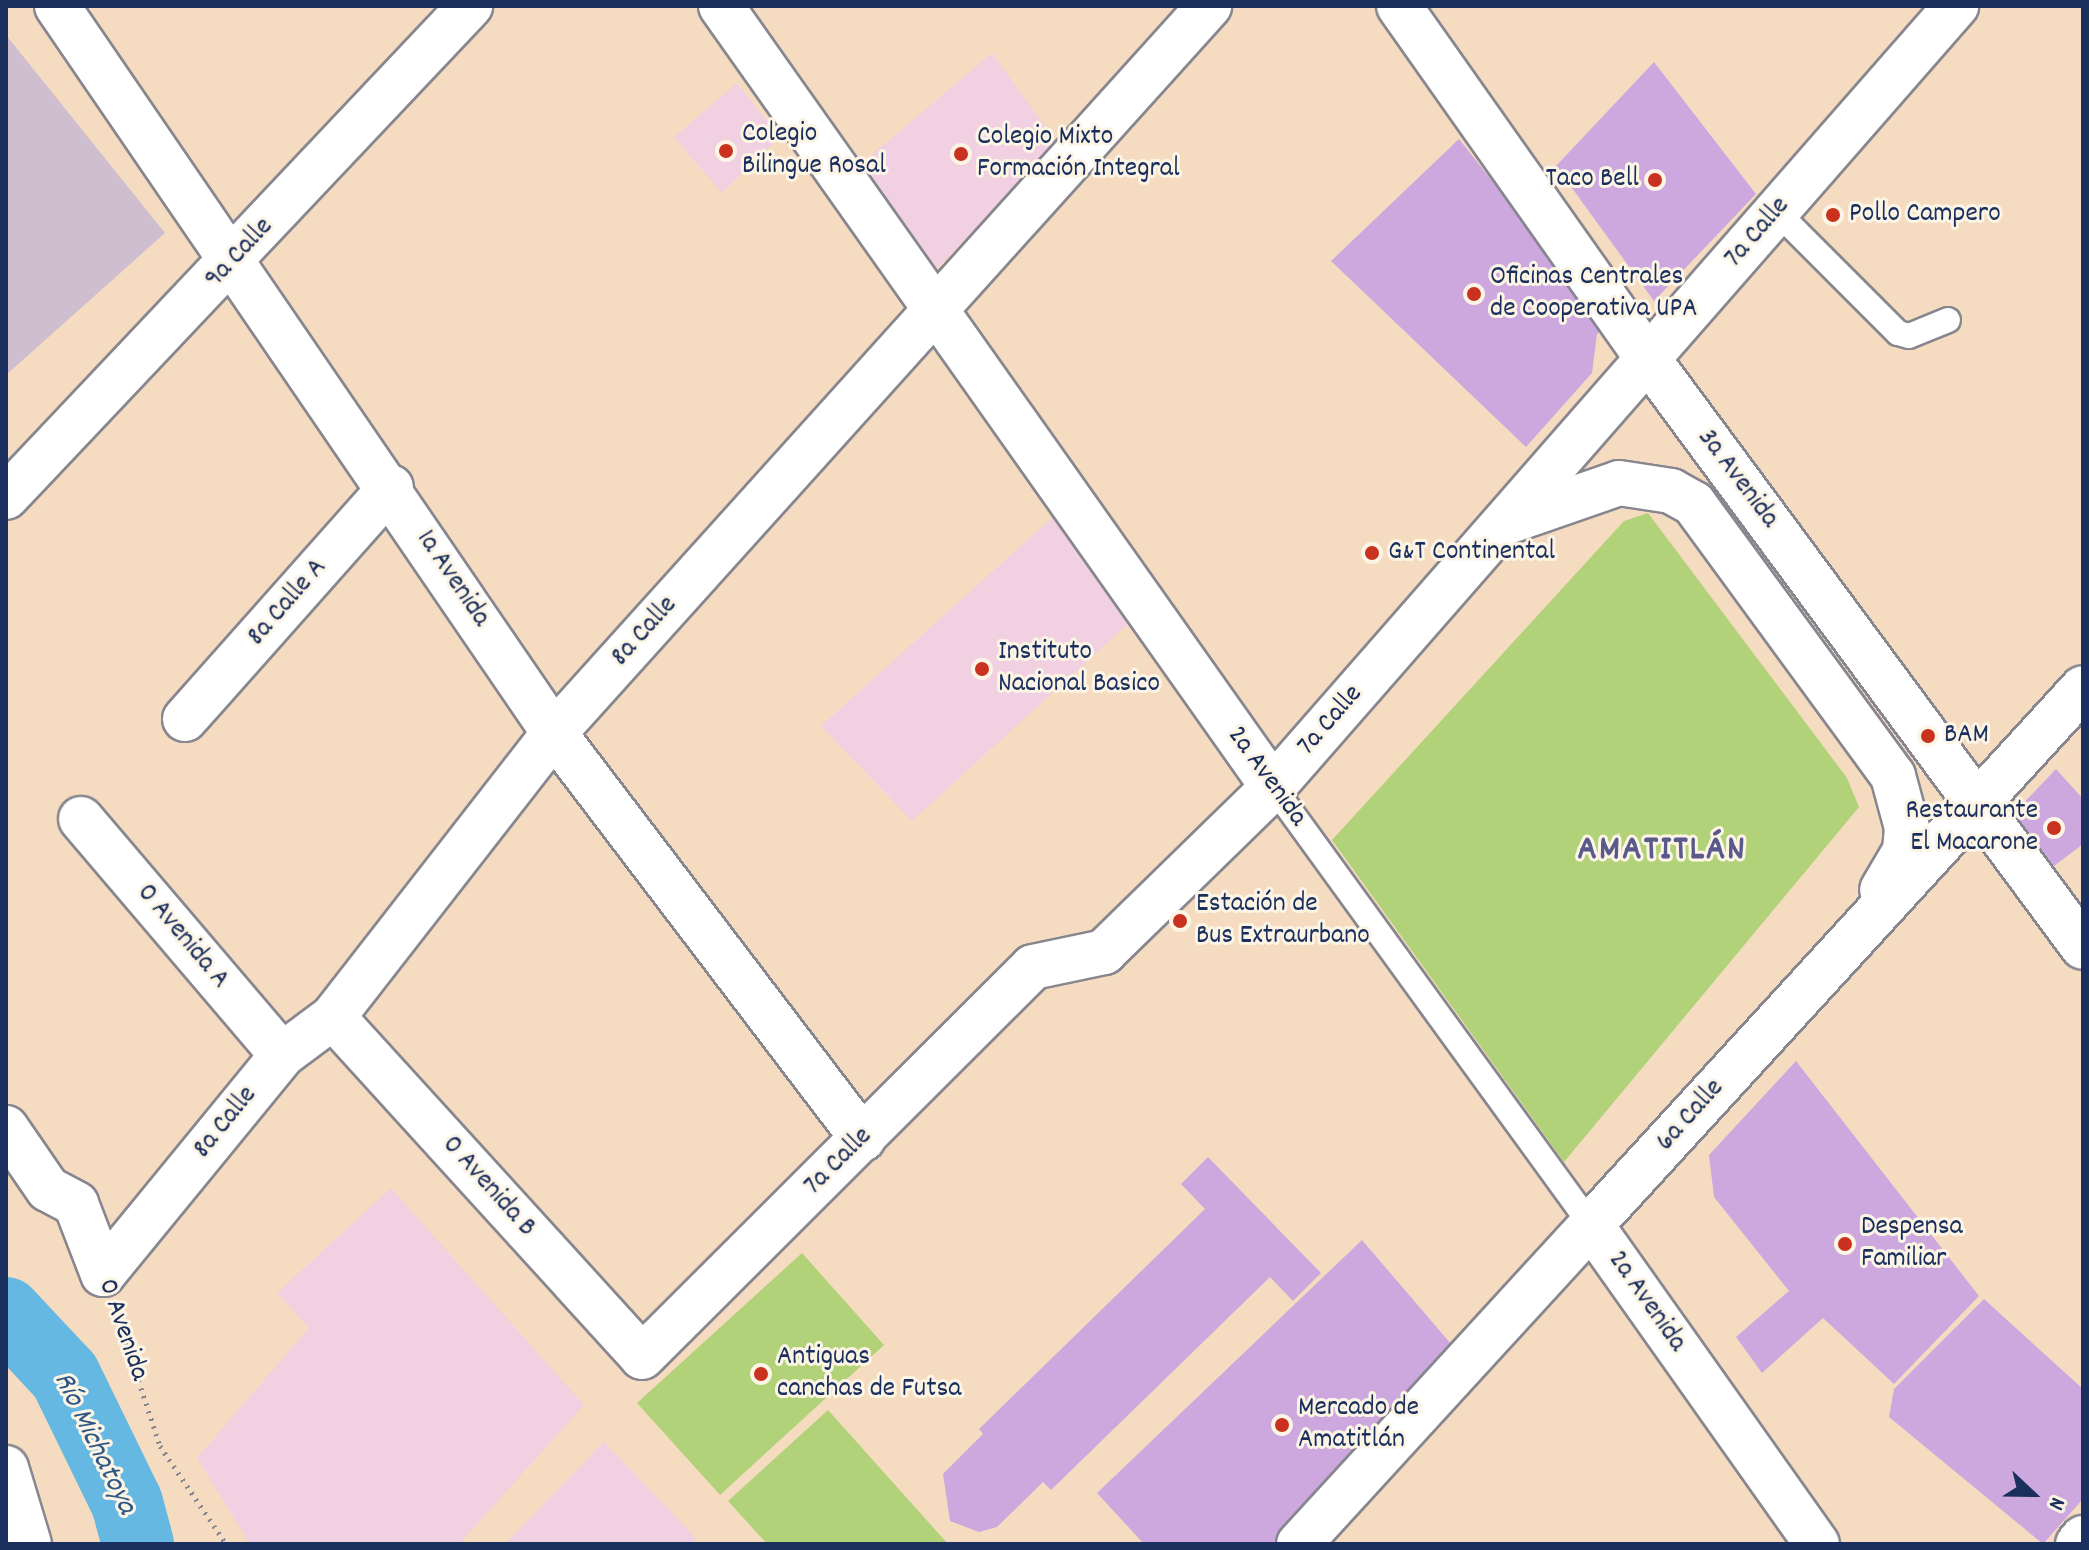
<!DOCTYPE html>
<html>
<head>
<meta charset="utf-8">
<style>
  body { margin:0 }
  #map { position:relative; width:2089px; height:1550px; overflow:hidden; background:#f5dcc0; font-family:Dekko,sans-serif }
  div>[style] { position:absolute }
  .built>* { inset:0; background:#f1d0e2 }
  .industrial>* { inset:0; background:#cebed0 }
  .green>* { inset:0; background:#b2d279 }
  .river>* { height:72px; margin:-36px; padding:0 36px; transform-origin:36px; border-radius:36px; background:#65b8e1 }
  .building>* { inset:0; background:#cca8df }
  .path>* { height:5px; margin-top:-2.5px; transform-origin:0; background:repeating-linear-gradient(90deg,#88868f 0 2px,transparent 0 8px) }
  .roads { filter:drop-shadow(2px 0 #88868f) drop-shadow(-2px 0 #88868f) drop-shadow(0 2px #88868f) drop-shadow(0 -2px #88868f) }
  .lane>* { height:24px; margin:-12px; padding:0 12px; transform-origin:12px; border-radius:12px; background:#fff }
  .street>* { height:44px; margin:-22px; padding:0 22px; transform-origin:22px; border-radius:22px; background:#fff }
  .secondary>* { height:44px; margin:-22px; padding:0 22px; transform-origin:22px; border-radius:22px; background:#fff }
  .dots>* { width:22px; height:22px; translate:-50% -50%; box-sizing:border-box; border:4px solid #fcf5e5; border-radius:50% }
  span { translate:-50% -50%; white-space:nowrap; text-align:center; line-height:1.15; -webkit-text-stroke:6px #fcf5e5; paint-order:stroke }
  .poi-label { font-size:28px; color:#1b2f5e }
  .left { translate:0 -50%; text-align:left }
  .right { translate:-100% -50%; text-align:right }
  .street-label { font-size:28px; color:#1b2f5e }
  .water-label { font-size:30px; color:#315885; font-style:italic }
  .district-label { font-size:36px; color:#59598b; font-weight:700; letter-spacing:2px }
  .frame { position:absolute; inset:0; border:8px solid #1b2f5e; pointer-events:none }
  .north { position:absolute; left:1993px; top:1454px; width:80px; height:80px; -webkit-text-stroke:6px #fcf5e5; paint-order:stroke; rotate:112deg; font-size:22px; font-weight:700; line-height:32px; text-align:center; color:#1b2f5e }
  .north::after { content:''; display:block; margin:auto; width:28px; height:36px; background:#1b2f5e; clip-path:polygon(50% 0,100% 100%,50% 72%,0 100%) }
</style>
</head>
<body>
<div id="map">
  <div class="built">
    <div style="clip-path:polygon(992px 53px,1058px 144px,936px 269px,861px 164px)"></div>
    <div style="clip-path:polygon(737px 83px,780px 137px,722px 193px,674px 137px)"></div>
    <div style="clip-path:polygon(1053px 517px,1129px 623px,912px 821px,821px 726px)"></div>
    <div style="clip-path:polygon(391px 1188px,584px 1405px,459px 1544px,250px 1544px,197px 1458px,309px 1328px,277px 1293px)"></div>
    <div style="clip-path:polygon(604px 1442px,696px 1538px,690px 1544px,505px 1544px)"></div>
  </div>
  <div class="industrial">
    <div style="clip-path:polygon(6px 35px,165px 233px,6px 375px)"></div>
  </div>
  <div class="green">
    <div style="clip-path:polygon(1648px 513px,1847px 778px,1859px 807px,1564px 1162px,1332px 840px,1624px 521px)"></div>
    <div style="clip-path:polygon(802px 1253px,884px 1345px,720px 1495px,637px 1403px)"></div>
    <div style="clip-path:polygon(828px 1410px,948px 1544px,767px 1544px,728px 1501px)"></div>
  </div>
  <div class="river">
    <div style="left:6px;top:1313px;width:86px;rotate:46.9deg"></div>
    <div style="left:65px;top:1376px;width:141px;rotate:64deg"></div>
    <div style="left:127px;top:1503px;width:42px;rotate:75deg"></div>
  </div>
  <div class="building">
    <div style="clip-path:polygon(1654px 62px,1756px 194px,1654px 301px,1556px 166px)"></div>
    <div style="clip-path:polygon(1459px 139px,1607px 326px,1597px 334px,1592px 373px,1526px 447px,1331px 261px)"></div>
    <div style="clip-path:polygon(2056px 769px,2083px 799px,2083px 844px,2054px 866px,2014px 813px)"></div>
    <div style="clip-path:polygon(1796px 1061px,1979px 1296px,1894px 1384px,1823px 1318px,1762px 1373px,1736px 1337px,1789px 1291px,1714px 1197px,1709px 1155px)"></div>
    <div style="clip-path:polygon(1208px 1157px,1321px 1273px,1293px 1301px,1270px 1277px,1051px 1490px,1043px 1482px,997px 1527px,979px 1532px,950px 1521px,943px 1474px,983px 1434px,979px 1429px,1205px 1209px,1181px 1184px)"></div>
    <div style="clip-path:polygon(1362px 1240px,1463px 1358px,1275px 1544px,1144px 1544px,1097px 1493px)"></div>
    <div style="clip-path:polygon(1984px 1299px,2083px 1389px,2083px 1499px,2043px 1544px,1889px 1417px,1894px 1389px)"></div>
  </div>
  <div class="path">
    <div style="left:116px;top:1312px;width:141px;rotate:71.8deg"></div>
    <div style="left:160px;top:1446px;width:118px;rotate:56deg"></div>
  </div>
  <div class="roads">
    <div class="lane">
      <div style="left:1777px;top:212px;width:171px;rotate:45deg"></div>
      <div style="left:1898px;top:333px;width:11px;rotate:15deg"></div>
      <div style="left:1909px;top:336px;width:42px;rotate:-22.3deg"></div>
      <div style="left:1273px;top:787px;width:541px;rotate:54.02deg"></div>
    </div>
    <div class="street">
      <div style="left:57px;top:6px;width:881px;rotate:55.64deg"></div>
      <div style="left:554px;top:733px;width:510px;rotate:52.73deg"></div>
      <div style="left:1399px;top:6px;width:432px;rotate:54.8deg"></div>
      <div style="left:1648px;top:359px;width:731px;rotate:53.51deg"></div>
      <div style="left:185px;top:719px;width:310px;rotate:-48.4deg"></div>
      <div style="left:81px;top:819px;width:310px;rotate:49.6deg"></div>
      <div style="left:333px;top:1017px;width:459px;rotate:47.7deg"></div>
      <div style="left:642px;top:1357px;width:552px;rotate:-44.93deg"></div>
      <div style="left:1033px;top:967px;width:73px;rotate:-11.9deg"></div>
      <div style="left:1104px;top:952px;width:236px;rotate:-44.3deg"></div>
      <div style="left:6px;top:1128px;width:74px;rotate:55.5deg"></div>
      <div style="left:48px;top:1189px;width:32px;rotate:28deg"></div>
      <div style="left:76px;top:1204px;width:75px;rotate:68.9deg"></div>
      <div style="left:103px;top:1274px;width:283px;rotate:-50.7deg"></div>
      <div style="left:282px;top:1055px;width:64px;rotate:-36.7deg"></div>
      <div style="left:333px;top:1017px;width:360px;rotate:-52.1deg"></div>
      <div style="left:554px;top:733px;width:979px;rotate:-47.98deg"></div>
      <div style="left:6px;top:1468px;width:79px;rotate:73.2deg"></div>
      <div style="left:1299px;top:1544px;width:432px;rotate:-47.5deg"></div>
      <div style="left:2078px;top:1544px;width:8px;rotate:-50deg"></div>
    </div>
    <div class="secondary">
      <div style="left:721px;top:6px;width:956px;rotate:54.75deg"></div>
      <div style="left:1273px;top:787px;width:1038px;rotate:-48.83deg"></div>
      <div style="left:6px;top:497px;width:676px;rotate:-46.62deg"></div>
      <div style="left:1510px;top:521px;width:115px;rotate:-19.2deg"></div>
      <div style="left:1619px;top:483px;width:53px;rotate:8.7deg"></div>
      <div style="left:1671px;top:491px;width:26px;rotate:29deg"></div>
      <div style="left:1694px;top:504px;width:337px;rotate:53.8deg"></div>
      <div style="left:1893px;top:776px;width:54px;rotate:74.9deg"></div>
      <div style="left:1907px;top:828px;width:23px;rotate:95deg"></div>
      <div style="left:1905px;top:851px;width:45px;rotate:120.5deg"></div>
      <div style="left:1817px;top:1544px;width:391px;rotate:-125.3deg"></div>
      <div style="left:1591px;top:1225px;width:728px;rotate:-47.5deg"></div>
    </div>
  </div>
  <div class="dots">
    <div style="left:726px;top:151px;background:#c8321e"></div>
    <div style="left:961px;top:154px;background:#c8321e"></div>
    <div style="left:1655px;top:180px;background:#c8321e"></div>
    <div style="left:1833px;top:215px;background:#c8321e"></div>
    <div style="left:1474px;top:294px;background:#c8321e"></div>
    <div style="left:1372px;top:553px;background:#c8321e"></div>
    <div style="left:982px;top:669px;background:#c8321e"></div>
    <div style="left:1928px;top:736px;background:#c8321e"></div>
    <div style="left:2054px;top:828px;background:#c8321e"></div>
    <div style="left:1180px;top:921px;background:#c8321e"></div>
    <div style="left:1845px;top:1244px;background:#c8321e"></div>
    <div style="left:761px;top:1374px;background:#c8321e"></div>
    <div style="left:1282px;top:1425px;background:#c8321e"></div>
  </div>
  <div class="poi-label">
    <span class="left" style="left:742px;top:151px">Colegio<br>Bilingue Rosal</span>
    <span class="left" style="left:977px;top:154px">Colegio Mixto<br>Formación Integral</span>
    <span class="right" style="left:1639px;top:180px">Taco Bell</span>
    <span class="left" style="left:1849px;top:215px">Pollo Campero</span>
    <span class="left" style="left:1490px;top:294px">Oficinas Centrales<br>de Cooperativa UPA</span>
    <span class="left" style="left:1388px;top:553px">G&amp;T Continental</span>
    <span class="left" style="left:998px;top:669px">Instituto<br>Nacional Basico</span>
    <span class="left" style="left:1944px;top:736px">BAM</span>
    <span class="right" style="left:2038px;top:828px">Restaurante<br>El Macarone</span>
    <span class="left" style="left:1196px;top:921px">Estación de<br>Bus Extraurbano</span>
    <span class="left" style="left:1861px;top:1244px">Despensa<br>Familiar</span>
    <span class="left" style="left:777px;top:1374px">Antiguas<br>canchas de Futsa</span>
    <span class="left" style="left:1298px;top:1425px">Mercado de<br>Amatitlán</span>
  </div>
  <div class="street-label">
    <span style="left:1758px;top:233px;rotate:-49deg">7a Calle</span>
    <span style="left:240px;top:254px;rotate:-47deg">9a Calle</span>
    <span style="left:1737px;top:479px;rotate:53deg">3a Avenida</span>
    <span style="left:452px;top:579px;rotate:56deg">1a Avenida</span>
    <span style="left:288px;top:603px;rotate:-49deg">8a Calle A</span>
    <span style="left:645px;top:632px;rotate:-48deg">8a Calle</span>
    <span style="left:1331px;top:721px;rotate:-49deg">7a Calle</span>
    <span style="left:1266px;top:777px;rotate:54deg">2a Avenida</span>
    <span style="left:182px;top:937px;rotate:50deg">0 Avenida A</span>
    <span style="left:1691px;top:1116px;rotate:-48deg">6a Calle</span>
    <span style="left:226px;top:1123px;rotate:-51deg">8a Calle</span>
    <span style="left:839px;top:1162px;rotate:-45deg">7a Calle</span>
    <span style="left:488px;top:1187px;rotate:48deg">0 Avenida B</span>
    <span style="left:1646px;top:1302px;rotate:55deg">2a Avenida</span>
    <span style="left:122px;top:1330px;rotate:71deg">0 Avenida</span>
  </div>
  <div class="water-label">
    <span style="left:93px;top:1444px;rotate:64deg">Río Michatoya</span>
  </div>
  <div class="district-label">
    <span style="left:1662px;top:852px">AMATITLÁN</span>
  </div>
  <div class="frame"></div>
  <div class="north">N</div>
</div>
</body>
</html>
